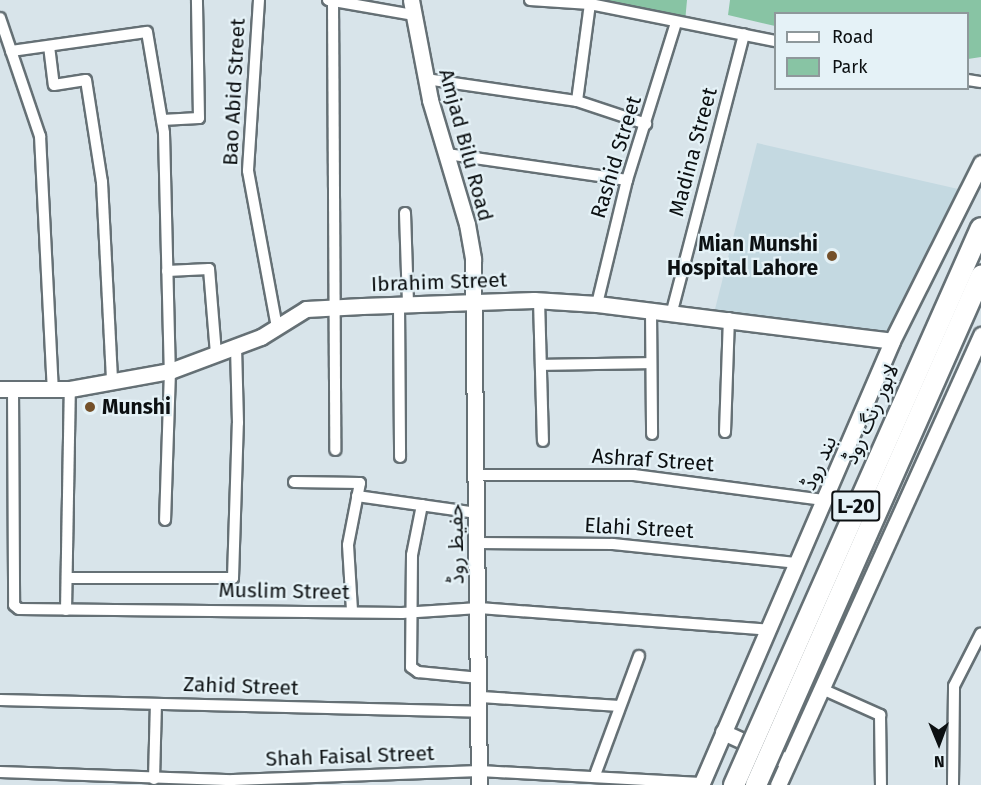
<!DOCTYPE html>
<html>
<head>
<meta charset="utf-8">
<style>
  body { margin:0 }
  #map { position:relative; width:981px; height:785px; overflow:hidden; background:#d8e4ea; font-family:"Fira Sans","Noto Sans Arabic",sans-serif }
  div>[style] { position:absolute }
  .built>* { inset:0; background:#c4d9e1 }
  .green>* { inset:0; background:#88c4a4 }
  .roads { filter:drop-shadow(2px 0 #657075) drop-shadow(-2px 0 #657075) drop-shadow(0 2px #657075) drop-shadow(0 -2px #657075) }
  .street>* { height:10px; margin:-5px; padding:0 5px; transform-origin:5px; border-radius:5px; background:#fff }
  .secondary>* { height:15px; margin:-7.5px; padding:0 7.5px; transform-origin:7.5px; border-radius:7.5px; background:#fff }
  .bridges { filter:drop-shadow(2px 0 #657075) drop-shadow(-2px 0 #657075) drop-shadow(0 2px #657075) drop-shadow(0 -2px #657075) }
  .highway-bridge>* { height:20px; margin:-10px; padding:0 10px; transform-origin:10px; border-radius:10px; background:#fff }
  .dots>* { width:16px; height:16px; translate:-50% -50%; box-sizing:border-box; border:3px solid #e5f2f7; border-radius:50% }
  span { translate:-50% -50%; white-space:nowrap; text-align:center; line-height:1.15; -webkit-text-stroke:4.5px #e5f2f7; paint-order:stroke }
  .shield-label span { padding:2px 4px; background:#e5f2f7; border:2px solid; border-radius:4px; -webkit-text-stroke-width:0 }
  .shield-label { font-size:20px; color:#0c1012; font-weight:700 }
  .street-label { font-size:21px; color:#0c1012 }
  .poi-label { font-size:21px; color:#0c1012; font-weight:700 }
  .right { translate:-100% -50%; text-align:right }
  .left { translate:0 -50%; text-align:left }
  .legend { position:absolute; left:774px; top:12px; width:195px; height:78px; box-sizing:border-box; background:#e5f2f7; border:2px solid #8e989b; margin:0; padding:8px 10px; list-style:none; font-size:18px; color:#0c1012 }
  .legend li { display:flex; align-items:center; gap:12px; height:30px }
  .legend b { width:30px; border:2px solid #8e989b }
  .north { position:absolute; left:909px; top:713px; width:60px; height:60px; -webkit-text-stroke:4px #e5f2f7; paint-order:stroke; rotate:179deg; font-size:16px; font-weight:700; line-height:24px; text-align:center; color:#0c1012 }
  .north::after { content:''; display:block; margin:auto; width:21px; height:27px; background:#0c1012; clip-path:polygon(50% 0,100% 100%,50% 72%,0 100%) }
</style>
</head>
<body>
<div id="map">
  <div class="built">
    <div style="clip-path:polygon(757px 143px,967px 191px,894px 345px,712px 321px)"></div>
  </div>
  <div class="green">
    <div style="clip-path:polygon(590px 0,687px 0,685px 22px)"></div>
    <div style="clip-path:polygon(730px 0,981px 0,981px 57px,968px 59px,968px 14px,776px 14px,775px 26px,728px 15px)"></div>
  </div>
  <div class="roads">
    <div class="street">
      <div style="left:259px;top:0;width:171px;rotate:93.7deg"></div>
      <div style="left:248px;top:171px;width:159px;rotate:79.5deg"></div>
      <div style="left:328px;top:0;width:86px;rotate:10deg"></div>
      <div style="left:530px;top:0;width:60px;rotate:3.8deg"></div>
      <div style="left:590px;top:4px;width:190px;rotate:11.3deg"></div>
      <div style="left:333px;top:1px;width:449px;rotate:89.7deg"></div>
      <div style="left:0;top:18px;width:125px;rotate:71.3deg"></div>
      <div style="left:40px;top:136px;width:253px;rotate:87.1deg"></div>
      <div style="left:49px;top:46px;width:39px;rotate:83deg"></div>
      <div style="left:54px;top:85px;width:32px;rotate:-9deg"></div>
      <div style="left:86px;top:80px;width:103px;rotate:81.1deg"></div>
      <div style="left:102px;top:182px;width:200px;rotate:87.1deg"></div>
      <div style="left:11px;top:51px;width:137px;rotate:-8deg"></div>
      <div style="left:147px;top:32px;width:102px;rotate:80.4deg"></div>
      <div style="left:164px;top:133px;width:238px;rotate:88.6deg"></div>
      <div style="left:170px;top:371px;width:149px;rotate:91.9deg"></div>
      <div style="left:426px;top:79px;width:153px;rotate:8.3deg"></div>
      <div style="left:577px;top:101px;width:73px;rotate:18.4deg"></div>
      <div style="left:968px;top:80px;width:13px;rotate:9deg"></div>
      <div style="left:577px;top:101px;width:98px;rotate:-82.4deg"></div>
      <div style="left:162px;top:120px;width:37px;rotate:-3deg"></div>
      <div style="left:199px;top:118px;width:118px;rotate:-91deg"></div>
      <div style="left:447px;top:154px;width:182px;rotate:8.2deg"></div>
      <div style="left:405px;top:213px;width:91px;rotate:88.1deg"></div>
      <div style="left:167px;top:271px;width:42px;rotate:-2.7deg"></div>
      <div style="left:209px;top:269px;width:86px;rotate:85.3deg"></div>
      <div style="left:539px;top:300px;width:141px;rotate:88.4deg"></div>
      <div style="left:399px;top:304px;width:153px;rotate:89.6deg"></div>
      <div style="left:597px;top:304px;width:128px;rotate:-76.4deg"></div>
      <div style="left:627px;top:180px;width:164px;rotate:-72.7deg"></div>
      <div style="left:651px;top:311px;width:123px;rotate:89.5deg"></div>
      <div style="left:671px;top:315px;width:290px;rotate:-75.4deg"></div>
      <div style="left:541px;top:365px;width:110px;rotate:-1deg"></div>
      <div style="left:13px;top:389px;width:216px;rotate:89.7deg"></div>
      <div style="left:14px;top:605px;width:6px;rotate:39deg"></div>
      <div style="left:19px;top:609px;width:383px;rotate:0.6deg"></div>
      <div style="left:402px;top:613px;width:77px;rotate:-3.7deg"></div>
      <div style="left:479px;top:608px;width:291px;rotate:4.3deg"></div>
      <div style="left:725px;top:432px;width:114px;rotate:-88deg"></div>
      <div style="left:476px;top:475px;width:158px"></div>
      <div style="left:634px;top:475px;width:193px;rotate:7.5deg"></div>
      <div style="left:294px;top:482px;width:66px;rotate:0.9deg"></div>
      <div style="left:360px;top:483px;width:63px;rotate:101deg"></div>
      <div style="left:348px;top:545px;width:66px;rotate:86.5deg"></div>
      <div style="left:357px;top:496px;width:121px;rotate:8.1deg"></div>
      <div style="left:422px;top:505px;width:51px;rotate:101.3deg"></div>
      <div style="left:412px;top:555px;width:112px;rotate:90.5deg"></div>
      <div style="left:411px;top:667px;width:9px;rotate:36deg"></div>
      <div style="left:418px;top:672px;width:62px;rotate:5.5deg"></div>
      <div style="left:477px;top:543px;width:136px;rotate:0.4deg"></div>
      <div style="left:613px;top:544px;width:186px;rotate:5.9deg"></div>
      <div style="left:67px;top:578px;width:166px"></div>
      <div style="left:233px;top:578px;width:155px;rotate:-88.2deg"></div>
      <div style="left:238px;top:423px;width:76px;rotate:-91.5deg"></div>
      <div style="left:66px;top:610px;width:221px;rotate:-89deg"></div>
      <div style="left:822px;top:689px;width:64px;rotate:24.1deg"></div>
      <div style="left:880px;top:715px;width:70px;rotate:89.2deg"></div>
      <div style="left:481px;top:697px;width:139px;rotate:3.7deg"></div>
      <div style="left:0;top:700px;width:481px;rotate:1.4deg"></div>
      <div style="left:0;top:772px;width:233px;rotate:2deg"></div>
      <div style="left:233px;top:780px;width:247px;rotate:-2.1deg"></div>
      <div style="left:480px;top:771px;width:221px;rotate:3.1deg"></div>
      <div style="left:595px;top:775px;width:127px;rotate:-69.7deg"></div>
      <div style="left:154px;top:779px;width:75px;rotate:-88.5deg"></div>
      <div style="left:953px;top:785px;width:99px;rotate:-89.4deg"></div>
      <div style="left:954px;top:686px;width:59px;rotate:-63deg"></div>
    </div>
    <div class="secondary">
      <div style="left:411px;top:0;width:102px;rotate:79.2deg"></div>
      <div style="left:430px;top:100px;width:129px;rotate:73.4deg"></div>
      <div style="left:467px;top:224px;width:36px;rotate:80deg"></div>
      <div style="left:473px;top:259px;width:526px;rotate:89.35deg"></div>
      <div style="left:0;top:389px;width:70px"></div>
      <div style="left:70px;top:389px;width:102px;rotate:-10.2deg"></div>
      <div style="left:170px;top:371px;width:97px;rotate:-20.5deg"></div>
      <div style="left:261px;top:337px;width:53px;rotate:-31.9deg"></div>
      <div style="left:306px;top:309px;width:56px;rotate:-3.1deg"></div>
      <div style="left:362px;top:306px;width:172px;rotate:-2deg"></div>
      <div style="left:534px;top:300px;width:63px;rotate:3.6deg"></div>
      <div style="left:597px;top:304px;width:297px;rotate:7.1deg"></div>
      <div style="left:723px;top:732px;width:63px;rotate:24.5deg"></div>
      <div style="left:701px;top:785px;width:483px;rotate:-66.7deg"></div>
      <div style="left:892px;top:341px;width:199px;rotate:-63.4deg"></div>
      <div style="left:778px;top:785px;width:494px;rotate:-65.7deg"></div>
    </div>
  </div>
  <div class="bridges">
    <div class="highway-bridge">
      <div style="left:734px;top:785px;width:609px;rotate:-66.09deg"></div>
      <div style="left:756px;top:785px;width:557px;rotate:-66.15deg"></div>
    </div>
  </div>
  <div class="dots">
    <div style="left:832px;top:256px;background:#74502a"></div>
    <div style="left:90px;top:407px;background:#74502a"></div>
  </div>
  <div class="shield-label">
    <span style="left:856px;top:506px">L-20</span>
  </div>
  <div class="street-label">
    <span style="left:234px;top:92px;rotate:-87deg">Bao Abid Street</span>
    <span style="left:466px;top:145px;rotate:75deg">Amjad Bilu Road</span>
    <span style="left:693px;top:152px;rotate:-75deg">Madina Street</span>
    <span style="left:616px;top:157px;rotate:-73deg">Rashid Street</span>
    <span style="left:439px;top:282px;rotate:-2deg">Ibrahim Street</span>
    <span style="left:871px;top:414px;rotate:-66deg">لاہور رنگ روڈ</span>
    <span style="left:653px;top:460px;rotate:4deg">Ashraf Street</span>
    <span style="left:819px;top:463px;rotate:-66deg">بند روڈ</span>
    <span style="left:639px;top:528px;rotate:3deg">Elahi Street</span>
    <span style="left:456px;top:544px;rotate:-91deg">حفیظ روڈ</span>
    <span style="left:284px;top:591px;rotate:1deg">Muslim Street</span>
    <span style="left:241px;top:686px;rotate:2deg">Zahid Street</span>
    <span style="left:350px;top:756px;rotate:-2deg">Shah Faisal Street</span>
  </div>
  <div class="poi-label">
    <span class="right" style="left:818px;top:256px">Mian Munshi<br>Hospital Lahore</span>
    <span class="left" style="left:102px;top:407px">Munshi</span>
  </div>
  <ul class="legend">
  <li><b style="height:8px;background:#fff"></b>Road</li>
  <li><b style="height:16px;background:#88c4a4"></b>Park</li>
  </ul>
  <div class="north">N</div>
</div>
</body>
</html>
